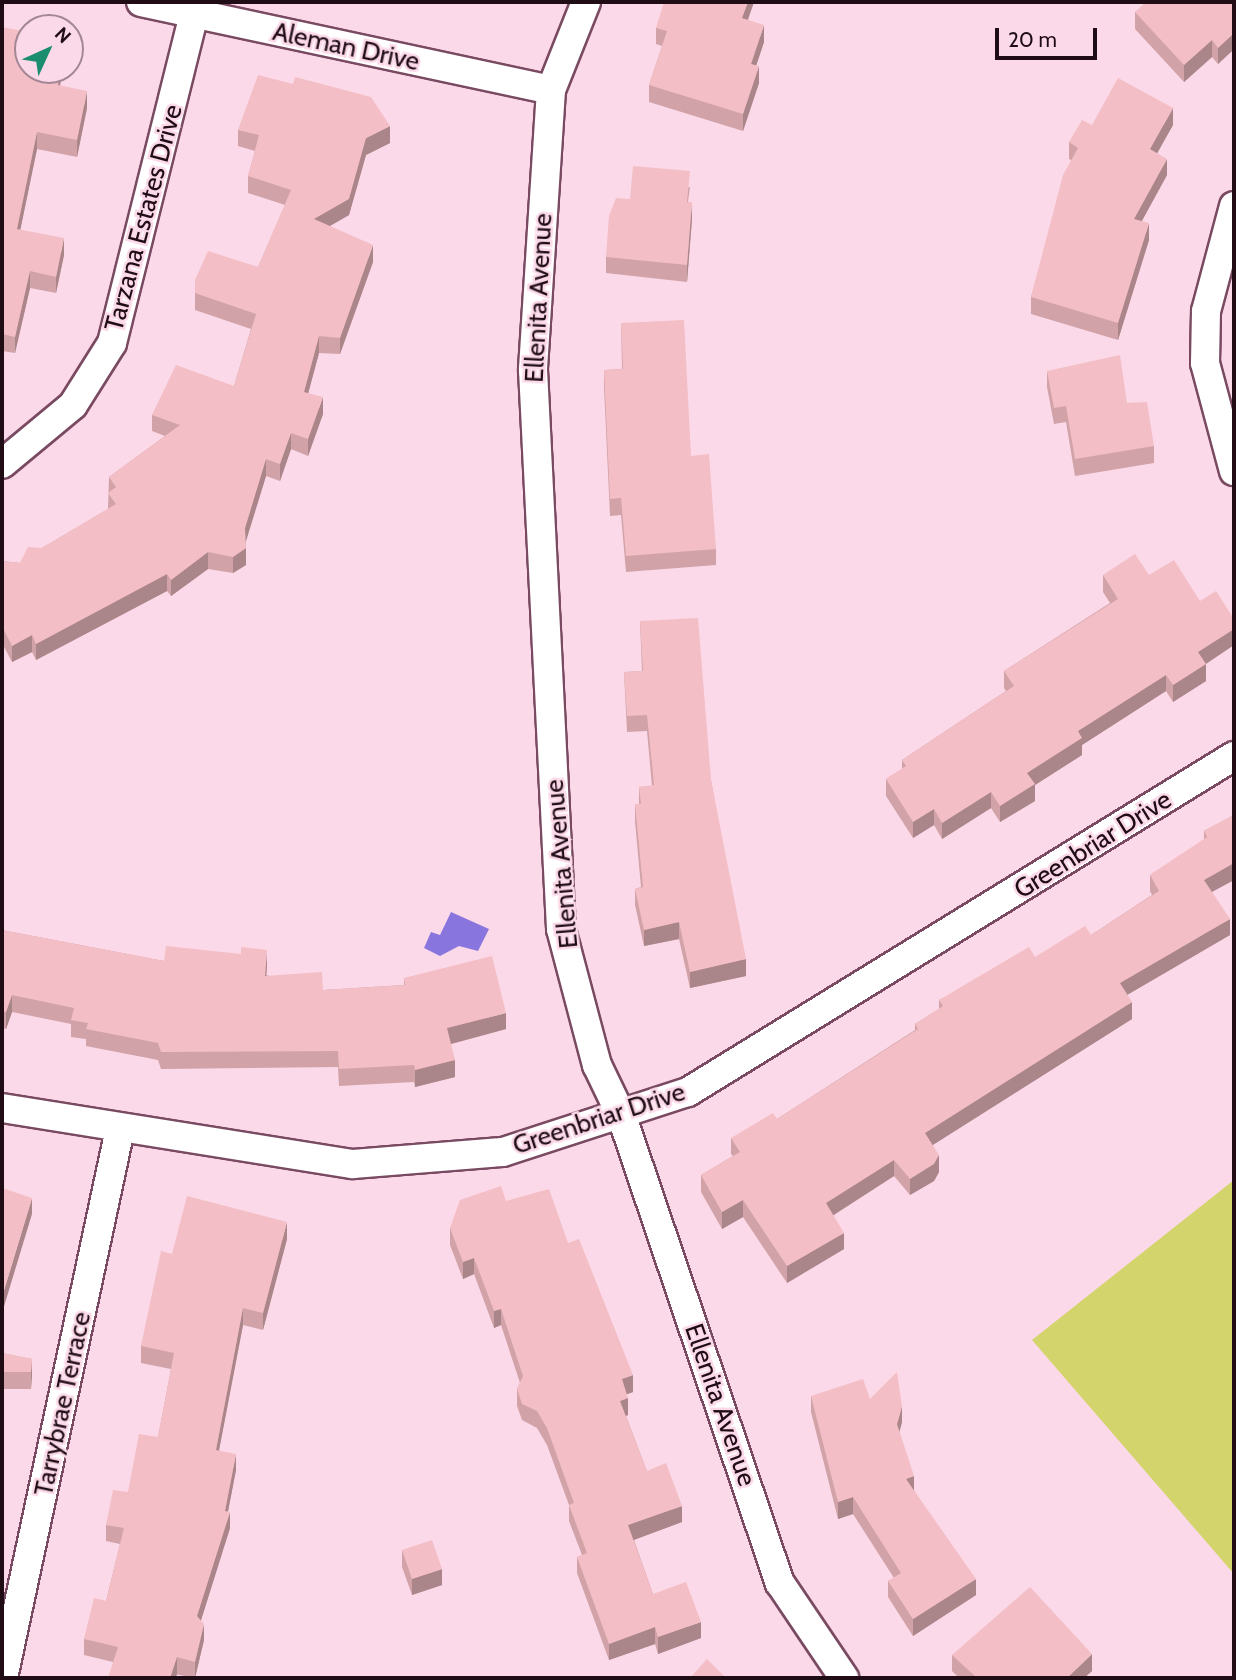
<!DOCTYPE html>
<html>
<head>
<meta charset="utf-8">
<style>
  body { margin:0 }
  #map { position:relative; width:1236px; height:1680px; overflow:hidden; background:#fbd9e8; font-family:Cabin,sans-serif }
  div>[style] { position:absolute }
  .green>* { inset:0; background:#d3d46c }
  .water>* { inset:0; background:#8875de }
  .roads { filter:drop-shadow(2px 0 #794a61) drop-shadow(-2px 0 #794a61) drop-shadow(0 2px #794a61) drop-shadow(0 -2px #794a61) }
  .street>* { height:28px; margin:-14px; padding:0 14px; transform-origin:14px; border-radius:14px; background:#fff }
  .wall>* { inset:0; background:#d1a3a9 }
  .shaded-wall>* { inset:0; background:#aa858a }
  .building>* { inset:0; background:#f3bec5 }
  span { translate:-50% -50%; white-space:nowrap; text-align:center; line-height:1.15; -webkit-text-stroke:5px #fbd9e8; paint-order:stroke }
  .street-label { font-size:26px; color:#1f0c15 }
  .frame { position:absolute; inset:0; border:4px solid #1f0c15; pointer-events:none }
  .north { position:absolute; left:14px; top:14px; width:70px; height:70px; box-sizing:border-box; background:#fbd9e8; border:2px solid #a38794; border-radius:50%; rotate:45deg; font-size:19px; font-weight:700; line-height:28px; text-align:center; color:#1f0c15 }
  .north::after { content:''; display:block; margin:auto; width:24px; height:32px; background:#1a8d6f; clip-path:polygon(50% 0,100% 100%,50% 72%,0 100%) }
  .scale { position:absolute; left:995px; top:28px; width:102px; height:32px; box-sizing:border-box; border:4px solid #1f0c15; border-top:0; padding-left:9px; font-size:21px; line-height:24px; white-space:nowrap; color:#1f0c15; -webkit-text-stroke:5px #fbd9e8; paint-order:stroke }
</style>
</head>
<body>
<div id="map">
  <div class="green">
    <div style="clip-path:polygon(1234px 1180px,1234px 1574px,1032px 1340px)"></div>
  </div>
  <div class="water">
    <div style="clip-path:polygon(451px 912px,489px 929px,478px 951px,459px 946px,440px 956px,424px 948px,431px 932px,440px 935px)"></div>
  </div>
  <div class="roads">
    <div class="street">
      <div style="left:141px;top:2px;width:419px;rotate:12.1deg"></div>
      <div style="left:586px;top:2px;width:95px;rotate:111.7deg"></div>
      <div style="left:551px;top:90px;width:281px;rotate:93.7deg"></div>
      <div style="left:533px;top:370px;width:560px;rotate:87.13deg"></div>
      <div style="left:561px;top:929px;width:141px;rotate:75.2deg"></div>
      <div style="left:597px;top:1065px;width:58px;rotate:64.3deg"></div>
      <div style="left:622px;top:1117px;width:492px;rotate:71.3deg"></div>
      <div style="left:780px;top:1583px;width:115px;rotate:56deg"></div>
      <div style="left:1234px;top:206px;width:109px;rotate:104.9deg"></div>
      <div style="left:1206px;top:311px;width:52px;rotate:91.1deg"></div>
      <div style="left:1205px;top:363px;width:112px;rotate:75deg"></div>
      <div style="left:2px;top:464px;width:92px;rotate:-39.7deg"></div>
      <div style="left:73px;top:405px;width:73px;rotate:-57.8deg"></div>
      <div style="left:112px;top:343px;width:339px;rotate:-76deg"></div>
      <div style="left:2px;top:1108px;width:355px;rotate:9.1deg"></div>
      <div style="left:353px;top:1164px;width:150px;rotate:-4.6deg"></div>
      <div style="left:503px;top:1152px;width:194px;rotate:-18deg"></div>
      <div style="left:688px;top:1092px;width:641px;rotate:-31.61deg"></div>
      <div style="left:3px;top:1678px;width:561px;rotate:-77.97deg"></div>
    </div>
  </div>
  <div class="wall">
    <div style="clip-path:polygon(754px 2px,748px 20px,764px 42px,756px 66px,759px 83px,743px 131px,649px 102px,649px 85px,662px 46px,656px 44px,656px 28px)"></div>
    <div style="clip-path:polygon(1234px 2px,1234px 54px,1232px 51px,1218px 64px,1212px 57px,1184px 82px,1135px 29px,1135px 12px)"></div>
    <div style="clip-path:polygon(2px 27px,28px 70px,62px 70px,60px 86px,87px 108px,77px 157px,37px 149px,20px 230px,64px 255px,56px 293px,30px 288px,15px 353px,2px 351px)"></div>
    <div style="clip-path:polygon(1092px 125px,1173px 125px,1157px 153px,1167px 175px,1142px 221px,1149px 240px,1118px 340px,1031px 314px,1031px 297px,1071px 160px,1069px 159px,1069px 142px)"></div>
    <div style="clip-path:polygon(238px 130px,390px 143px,366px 155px,349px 215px,330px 226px,373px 262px,340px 354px,319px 353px,308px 393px,323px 414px,308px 456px,291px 449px,280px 481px,266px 476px,246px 541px,246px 565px,233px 573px,208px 569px,171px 596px,167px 591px,36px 660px,32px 652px,12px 662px,2px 643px,2px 561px,20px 563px,42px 548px,108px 509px,109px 477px,165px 436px,152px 431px,152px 415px,234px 386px,251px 329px,195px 310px,195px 280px,258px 267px,285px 205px,248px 193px,248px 176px,255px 151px,238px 146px)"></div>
    <div style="clip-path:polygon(690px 187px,688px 202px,692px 219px,687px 282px,606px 273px,606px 257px,630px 199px)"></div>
    <div style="clip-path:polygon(621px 323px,691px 456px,716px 549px,716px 565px,626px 572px,621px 515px,610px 516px,604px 387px,604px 370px,622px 369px)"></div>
    <div style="clip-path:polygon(1047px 371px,1127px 403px,1154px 446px,1154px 463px,1075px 476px,1066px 422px,1054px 424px,1047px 387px)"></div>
    <div style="clip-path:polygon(1103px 575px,1149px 575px,1234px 619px,1234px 645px,1206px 664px,1206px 681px,1173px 702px,1166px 691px,1082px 745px,1082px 755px,1035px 785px,1035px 801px,1000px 822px,991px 808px,942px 839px,934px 825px,913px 838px,886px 796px,886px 779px,902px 769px,902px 760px,1006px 691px,1004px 688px,1004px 671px,1110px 603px,1103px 592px)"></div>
    <div style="clip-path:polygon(640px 621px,711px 780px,746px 976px,690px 988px,679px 939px,644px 946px,635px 905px,635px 889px,641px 887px,635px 821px,635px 804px,639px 804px,639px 787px,652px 786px,647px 731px,627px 732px,624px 672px,642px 671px)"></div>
    <div style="clip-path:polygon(1234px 815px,1234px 880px,1212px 892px,1230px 935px,1127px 995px,1132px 1019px,932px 1145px,939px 1172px,934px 1181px,910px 1195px,894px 1176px,833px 1215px,844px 1249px,787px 1283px,743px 1217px,722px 1229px,701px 1192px,701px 1175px,733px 1156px,731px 1154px,731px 1138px,777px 1119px,915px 1030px,915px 1024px,939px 1009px,939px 1000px,1035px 957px,1091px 935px,1152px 895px,1150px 891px,1150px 875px,1204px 840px,1204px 831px)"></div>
    <div style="clip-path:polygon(2px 930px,164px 961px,267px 966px,266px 975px,323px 990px,404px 985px,404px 978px,506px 1029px,451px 1044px,455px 1077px,415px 1087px,414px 1082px,339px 1086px,338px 1067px,161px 1069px,158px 1060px,86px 1046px,86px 1039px,71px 1037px,71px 1024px,12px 1012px,6px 1029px,2px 1028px)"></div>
    <div style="clip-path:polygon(506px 1201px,568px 1243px,633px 1392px,627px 1394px,628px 1415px,626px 1416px,647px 1471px,682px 1522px,634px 1540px,653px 1594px,701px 1638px,658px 1654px,655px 1644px,609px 1660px,577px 1573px,577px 1557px,582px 1555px,569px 1521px,569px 1505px,547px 1445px,537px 1428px,522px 1420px,517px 1406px,517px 1389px,520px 1383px,501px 1325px,494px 1328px,474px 1274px,463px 1279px,450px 1245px,450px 1228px)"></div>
    <div style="clip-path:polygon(287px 1239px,263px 1330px,243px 1325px,219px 1450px,236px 1470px,228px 1511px,230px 1528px,201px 1620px,204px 1640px,195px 1678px,113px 1662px,84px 1655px,84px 1639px,106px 1601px,120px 1544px,106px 1541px,106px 1525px,128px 1492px,158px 1437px,171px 1369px,141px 1363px,141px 1346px,172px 1254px)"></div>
    <div style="clip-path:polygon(2px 1353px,32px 1359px,31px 1389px,2px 1389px)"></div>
    <div style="clip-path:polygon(811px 1396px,870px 1399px,902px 1422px,899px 1432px,914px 1490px,976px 1595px,913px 1636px,888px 1597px,888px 1581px,894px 1578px,853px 1514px,838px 1519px,811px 1412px)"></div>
    <div style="clip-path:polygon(402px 1550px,442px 1585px,412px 1595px,402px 1567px)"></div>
    <div style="clip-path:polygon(952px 1655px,1092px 1671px,1084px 1678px,959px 1678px,952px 1671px)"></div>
  </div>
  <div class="shaded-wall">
    <div style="clip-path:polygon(748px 2px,754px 2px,742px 35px,742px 18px)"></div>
    <div style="clip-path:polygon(764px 25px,764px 42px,751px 81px,751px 64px)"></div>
    <div style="clip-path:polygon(1232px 35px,1232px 51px,1218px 64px,1218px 48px)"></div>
    <div style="clip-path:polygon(1212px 40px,1212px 57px,1184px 82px,1184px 65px)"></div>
    <div style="clip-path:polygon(759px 66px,759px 83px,743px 131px,743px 114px)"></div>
    <div style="clip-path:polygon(60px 70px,62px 70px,58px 102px,58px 85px)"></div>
    <div style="clip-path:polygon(87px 91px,87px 108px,77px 157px,77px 140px)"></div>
    <div style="clip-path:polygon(1173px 108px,1173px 125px,1150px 166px,1150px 149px)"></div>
    <div style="clip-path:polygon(390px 126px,390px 143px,366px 155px,349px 215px,314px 235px,314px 219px,366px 138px)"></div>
    <div style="clip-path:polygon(37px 132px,37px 149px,17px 246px,17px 229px)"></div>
    <div style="clip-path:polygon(1167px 159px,1167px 175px,1134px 235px,1134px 219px)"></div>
    <div style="clip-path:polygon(692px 202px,692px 219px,687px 282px,687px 265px)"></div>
    <div style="clip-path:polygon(1149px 223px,1149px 240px,1118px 340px,1118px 323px)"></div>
    <div style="clip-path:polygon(64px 238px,64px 255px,56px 293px,56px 277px)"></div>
    <div style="clip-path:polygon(373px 245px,373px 262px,340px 354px,340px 338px)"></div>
    <div style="clip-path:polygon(30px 271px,30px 288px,15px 353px,15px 337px)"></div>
    <div style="clip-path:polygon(319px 336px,319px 353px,304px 409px,304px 392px)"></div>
    <div style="clip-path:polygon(323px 397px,323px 414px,308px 456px,308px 439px)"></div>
    <div style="clip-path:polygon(291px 433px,291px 449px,280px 481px,280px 464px)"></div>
    <div style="clip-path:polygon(266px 459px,266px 476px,245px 544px,245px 528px)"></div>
    <div style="clip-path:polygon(246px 548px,246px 565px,233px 573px,233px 557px)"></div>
    <div style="clip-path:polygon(208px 552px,208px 569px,171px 596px,171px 580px)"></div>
    <div style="clip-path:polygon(167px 574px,167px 591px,36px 660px,36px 644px)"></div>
    <div style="clip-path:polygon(1234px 629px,1234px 645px,1198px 669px,1198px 652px)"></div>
    <div style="clip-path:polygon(32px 635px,32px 652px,12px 662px,12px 646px)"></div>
    <div style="clip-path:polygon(1206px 664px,1206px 681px,1173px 702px,1173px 685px)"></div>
    <div style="clip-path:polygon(1166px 675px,1166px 691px,1082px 745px,1082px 755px,1035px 785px,1035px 801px,1000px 822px,1000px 806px,1027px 773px,1078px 731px)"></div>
    <div style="clip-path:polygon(991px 792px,991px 808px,942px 839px,942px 823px)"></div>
    <div style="clip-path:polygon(934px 809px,934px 825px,913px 838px,913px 822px)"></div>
    <div style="clip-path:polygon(1234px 863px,1234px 880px,1204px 896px,1204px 880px)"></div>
    <div style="clip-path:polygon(1230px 919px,1230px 935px,1120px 999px,1120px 983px)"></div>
    <div style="clip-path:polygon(679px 922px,679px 939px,644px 946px,644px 930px)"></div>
    <div style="clip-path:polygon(267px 950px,267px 966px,265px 992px,265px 976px)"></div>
    <div style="clip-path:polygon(746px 959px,746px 976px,690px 988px,690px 972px)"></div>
    <div style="clip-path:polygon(12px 995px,12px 1012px,6px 1029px,6px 1012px)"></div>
    <div style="clip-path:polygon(1132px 1002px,1132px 1019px,925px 1150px,925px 1133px)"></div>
    <div style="clip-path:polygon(506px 1013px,506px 1029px,447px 1045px,447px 1028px)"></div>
    <div style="clip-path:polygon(455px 1060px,455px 1077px,415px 1087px,415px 1070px)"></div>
    <div style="clip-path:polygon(939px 1155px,939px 1172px,934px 1181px,910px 1195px,910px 1179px)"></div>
    <div style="clip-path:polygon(894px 1160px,894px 1176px,826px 1220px,826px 1203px)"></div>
    <div style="clip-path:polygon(32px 1198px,32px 1214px,2px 1313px,2px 1297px)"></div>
    <div style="clip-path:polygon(743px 1200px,743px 1217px,722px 1229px,722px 1212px)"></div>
    <div style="clip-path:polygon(287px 1222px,287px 1239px,263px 1330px,263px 1313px)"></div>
    <div style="clip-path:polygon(844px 1233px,844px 1249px,787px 1283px,787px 1266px)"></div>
    <div style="clip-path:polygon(474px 1258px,474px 1274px,463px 1279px,463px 1262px)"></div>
    <div style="clip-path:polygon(243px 1308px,243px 1325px,216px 1466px,216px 1450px)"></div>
    <div style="clip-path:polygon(501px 1309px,501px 1325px,494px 1328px,494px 1311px)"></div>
    <div style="clip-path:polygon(32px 1359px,32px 1376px,31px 1389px,31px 1372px)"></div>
    <div style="clip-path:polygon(633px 1375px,633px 1392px,622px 1396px,622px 1379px)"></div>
    <div style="clip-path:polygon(628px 1398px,628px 1415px,620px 1418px,620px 1401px)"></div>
    <div style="clip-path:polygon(902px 1406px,902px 1422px,897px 1441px,897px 1424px)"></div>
    <div style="clip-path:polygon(236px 1454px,236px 1470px,225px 1527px,225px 1511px)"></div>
    <div style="clip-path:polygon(914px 1476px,914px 1493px,906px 1479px)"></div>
    <div style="clip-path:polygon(853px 1497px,853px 1514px,838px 1519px,838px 1502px)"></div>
    <div style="clip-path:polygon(682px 1506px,682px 1522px,628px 1542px,628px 1525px)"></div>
    <div style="clip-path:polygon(230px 1512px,230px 1528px,197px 1633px,197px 1616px)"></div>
    <div style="clip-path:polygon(442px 1569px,442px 1585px,412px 1595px,412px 1579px)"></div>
    <div style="clip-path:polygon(976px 1579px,976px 1595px,913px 1636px,913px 1619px)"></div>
    <div style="clip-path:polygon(701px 1622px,701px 1638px,658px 1654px,658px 1637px)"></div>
    <div style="clip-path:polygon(204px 1624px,204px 1640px,195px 1678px,195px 1662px)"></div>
    <div style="clip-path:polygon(655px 1627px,655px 1644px,609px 1660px,609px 1644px)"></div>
    <div style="clip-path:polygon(1092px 1654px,1092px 1671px,1084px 1678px,1067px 1678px)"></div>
    <div style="clip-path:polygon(177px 1657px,177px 1674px,176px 1678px,170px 1678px)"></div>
  </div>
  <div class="building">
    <div style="clip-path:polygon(664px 2px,748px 2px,742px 18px,764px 25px,751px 64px,759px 66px,743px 114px,649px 85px,667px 31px,656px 28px)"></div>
    <div style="clip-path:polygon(1146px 2px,1234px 2px,1234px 37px,1232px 35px,1218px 48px,1212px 40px,1184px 65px,1135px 12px)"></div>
    <div style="clip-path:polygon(2px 27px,28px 32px,28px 70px,60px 70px,58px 85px,87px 91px,77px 140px,37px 132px,17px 229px,64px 238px,56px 277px,30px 271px,15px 337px,2px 334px)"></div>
    <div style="clip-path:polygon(258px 75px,293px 84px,295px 77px,371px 97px,390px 126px,366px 138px,349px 199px,314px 219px,373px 245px,340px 338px,319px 336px,304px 392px,323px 397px,308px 439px,291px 433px,280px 464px,266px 459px,245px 528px,246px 548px,233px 557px,208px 552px,171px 580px,167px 574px,36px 644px,32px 635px,12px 646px,2px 626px,2px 561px,20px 563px,28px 547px,42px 548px,116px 504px,108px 493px,116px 487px,109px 477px,180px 425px,152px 415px,176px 365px,234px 386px,256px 314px,195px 293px,195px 280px,208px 251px,258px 267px,291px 190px,248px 176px,259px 135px,238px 130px)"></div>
    <div style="clip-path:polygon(1118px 78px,1173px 108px,1150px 149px,1167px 159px,1134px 219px,1149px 223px,1118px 323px,1031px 297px,1063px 175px,1078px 148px,1069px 142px,1082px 120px,1092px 125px)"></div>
    <div style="clip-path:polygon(633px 166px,690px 171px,687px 202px,692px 202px,687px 265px,606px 257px,609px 216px,616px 198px,630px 199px)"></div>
    <div style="clip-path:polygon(684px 320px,691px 456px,709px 454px,716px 549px,626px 556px,621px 498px,610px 499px,604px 370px,623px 369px,621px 323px)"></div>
    <div style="clip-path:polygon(1120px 355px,1127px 403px,1147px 402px,1154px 446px,1075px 459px,1066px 406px,1054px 408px,1047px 371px)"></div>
    <div style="clip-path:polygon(1135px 554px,1149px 575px,1174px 560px,1200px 601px,1216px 591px,1234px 619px,1234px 629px,1198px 652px,1206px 664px,1173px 685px,1166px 675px,1078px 731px,1082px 738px,1027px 773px,1035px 784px,1000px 806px,991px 792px,942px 823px,934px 809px,913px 822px,886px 779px,906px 766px,902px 760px,1014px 686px,1004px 671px,1118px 599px,1103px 575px)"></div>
    <div style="clip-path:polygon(698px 618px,711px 780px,746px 959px,690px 972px,679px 922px,644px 930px,635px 889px,643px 887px,635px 804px,641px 804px,639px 787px,654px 785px,647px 715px,627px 716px,624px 672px,643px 671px,640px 621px)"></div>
    <div style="clip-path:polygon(1234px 815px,1234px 863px,1204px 880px,1230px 919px,1120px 983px,1132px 1002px,925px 1133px,939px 1155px,934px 1164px,910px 1179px,894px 1160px,826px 1203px,844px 1233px,787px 1266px,743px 1200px,722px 1212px,701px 1175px,740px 1152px,731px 1138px,773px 1113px,777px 1119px,918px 1029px,915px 1024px,943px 1006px,939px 1000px,1029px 947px,1035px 957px,1085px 926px,1091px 935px,1159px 891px,1150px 875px,1207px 837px,1204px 831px)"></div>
    <div style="clip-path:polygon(2px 930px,164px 961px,166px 946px,241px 954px,241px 947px,267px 950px,265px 976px,322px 972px,323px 990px,405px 985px,404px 978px,492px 956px,506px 1013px,447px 1028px,455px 1060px,415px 1070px,414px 1065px,339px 1069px,338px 1051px,161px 1052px,158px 1043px,86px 1029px,88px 1023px,71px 1020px,74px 1008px,12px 995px,6px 1012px,2px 1011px)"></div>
    <div style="clip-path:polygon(501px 1186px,506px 1201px,549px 1189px,568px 1243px,579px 1239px,633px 1375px,622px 1379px,628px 1398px,620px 1401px,647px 1471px,666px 1463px,682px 1506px,628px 1525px,653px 1594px,686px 1582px,701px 1622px,658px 1637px,655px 1627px,609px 1644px,577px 1557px,587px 1553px,569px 1505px,574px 1503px,547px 1428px,537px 1411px,522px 1404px,517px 1389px,523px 1376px,501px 1309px,494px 1311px,474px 1258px,463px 1262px,450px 1228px,460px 1200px)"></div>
    <div style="clip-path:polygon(2px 1188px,32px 1198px,2px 1297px)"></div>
    <div style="clip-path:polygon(187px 1196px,287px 1222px,263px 1313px,243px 1308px,216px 1450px,236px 1454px,225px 1511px,230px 1512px,197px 1616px,204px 1624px,195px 1662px,177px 1657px,170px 1678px,108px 1678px,118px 1647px,84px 1639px,94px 1598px,106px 1601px,124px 1528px,106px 1525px,113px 1490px,128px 1492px,139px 1434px,158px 1437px,174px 1353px,141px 1346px,161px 1251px,172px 1254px)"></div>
    <div style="clip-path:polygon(2px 1353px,32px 1359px,31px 1372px,2px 1372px)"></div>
    <div style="clip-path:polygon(897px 1372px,902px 1406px,897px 1424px,914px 1476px,906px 1479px,976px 1579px,913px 1619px,888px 1581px,901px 1573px,853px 1497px,838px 1502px,811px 1396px,863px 1379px,870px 1399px)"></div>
    <div style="clip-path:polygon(432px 1540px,442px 1569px,412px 1579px,402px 1550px)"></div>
    <div style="clip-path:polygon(1030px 1587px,1092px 1654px,1067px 1678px,977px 1678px,952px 1655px)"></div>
    <div style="clip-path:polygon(707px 1659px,726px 1678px,690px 1678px)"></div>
  </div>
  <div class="street-label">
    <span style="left:346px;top:47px;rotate:12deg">Aleman Drive</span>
    <span style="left:144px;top:218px;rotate:-75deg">Tarzana Estates Drive</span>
    <span style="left:539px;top:298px;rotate:-87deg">Ellenita Avenue</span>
    <span style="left:1093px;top:845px;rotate:-32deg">Greenbriar Drive</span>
    <span style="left:562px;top:864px;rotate:-95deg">Ellenita Avenue</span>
    <span style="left:599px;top:1119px;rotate:-18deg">Greenbriar Drive</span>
    <span style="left:63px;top:1404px;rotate:-78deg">Tarrybrae Terrace</span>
    <span style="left:720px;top:1405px;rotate:71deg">Ellenita Avenue</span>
  </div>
  <div class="frame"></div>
  <div class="north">N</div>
  <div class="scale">20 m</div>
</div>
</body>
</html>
